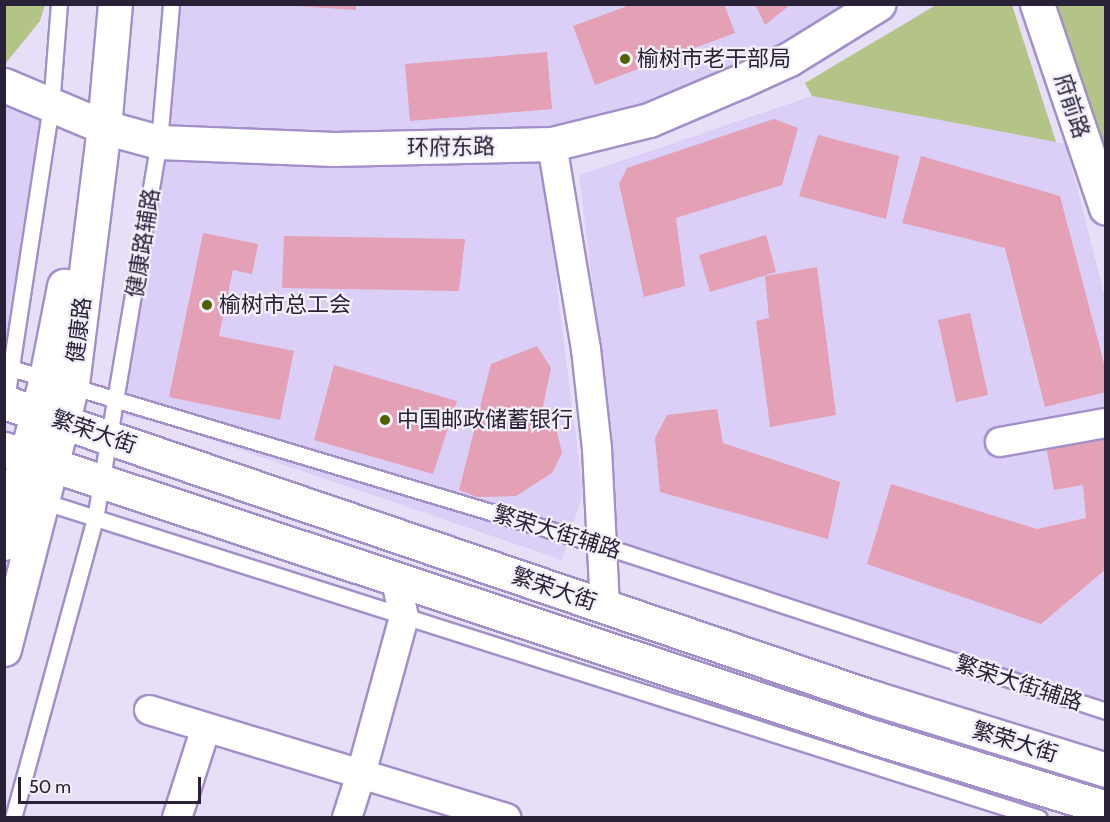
<!DOCTYPE html>
<html>
<head>
<meta charset="utf-8">
<style>
  body { margin:0 }
  #map { position:relative; width:1110px; height:822px; overflow:hidden; background:#e6dff7; font-family:Cabin,"Noto Sans SC",sans-serif }
  div>[style] { position:absolute }
  .built>* { inset:0; background:#dbcff7 }
  .green>* { inset:0; background:#b4c386 }
  .building>* { inset:0; background:#e4a0b5 }
  .roads { filter:drop-shadow(2px 0 #a390c9) drop-shadow(-2px 0 #a390c9) drop-shadow(0 2px #a390c9) drop-shadow(0 -2px #a390c9) }
  .lane>* { height:15px; margin:-7.5px; padding:0 7.5px; transform-origin:7.5px; border-radius:7.5px; background:#fff }
  .street>* { height:28px; margin:-14px; padding:0 14px; transform-origin:14px; border-radius:14px; background:#fff }
  .secondary>* { height:33px; margin:-16.5px; padding:0 16.5px; transform-origin:16.5px; border-radius:16.5px; background:#fff }
  .dots>* { width:16px; height:16px; translate:-50% -50%; box-sizing:border-box; border:3px solid #f2eefa; border-radius:50% }
  span { translate:-50% -50%; white-space:nowrap; text-align:center; line-height:1.15; -webkit-text-stroke:4.5px #f2eefa; paint-order:stroke }
  .poi-label { font-size:22px; color:#292138 }
  .left { translate:0 -50%; text-align:left }
  .street-label { font-size:22px; color:#292138 }
  .frame { position:absolute; inset:0; border:6px solid #292138; pointer-events:none }
  .scale { position:absolute; left:18px; top:777px; width:183px; height:27px; box-sizing:border-box; border:3px solid #292138; border-top:0; padding-left:8px; font-size:18px; line-height:21px; white-space:nowrap; color:#292138; -webkit-text-stroke:4px #f2eefa; paint-order:stroke }
</style>
</head>
<body>
<div id="map">
  <div class="built">
    <div style="clip-path:polygon(171px 5px,872px 5px,835px 32px,552px 144px,557px 287px,583px 493px,562px 560px,177px 428px,126px 415px,117px 398px)"></div>
    <div style="clip-path:polygon(4px 89px,51px 107px,4px 366px)"></div>
    <div style="clip-path:polygon(812px 96px,1066px 144px,1105px 298px,1105px 704px,619px 544px,608px 415px,579px 175px)"></div>
  </div>
  <div class="green">
    <div style="clip-path:polygon(5px 4px,45px 5px,40px 21px,5px 64px)"></div>
    <div style="clip-path:polygon(936px 5px,1012px 5px,1056px 142px,812px 96px,805px 83px)"></div>
    <div style="clip-path:polygon(1056px 5px,1105px 5px,1105px 187px)"></div>
  </div>
  <div class="building">
    <div style="clip-path:polygon(266px 4px,356px 4px,356px 10px)"></div>
    <div style="clip-path:polygon(633px 4px,724px 4px,735px 33px,595px 85px,573px 26px)"></div>
    <div style="clip-path:polygon(755px 4px,791px 4px,765px 25px)"></div>
    <div style="clip-path:polygon(547px 52px,552px 109px,410px 121px,405px 64px)"></div>
    <div style="clip-path:polygon(774px 119px,798px 128px,782px 185px,676px 218px,685px 286px,644px 297px,619px 184px,627px 168px)"></div>
    <div style="clip-path:polygon(818px 135px,899px 156px,886px 219px,799px 196px)"></div>
    <div style="clip-path:polygon(921px 156px,1060px 196px,1106px 371px,1106px 392px,1045px 407px,1005px 248px,902px 223px)"></div>
    <div style="clip-path:polygon(203px 233px,258px 244px,252px 274px,233px 270px,219px 336px,294px 351px,280px 420px,169px 397px)"></div>
    <div style="clip-path:polygon(766px 235px,776px 272px,710px 292px,699px 255px)"></div>
    <div style="clip-path:polygon(284px 236px,465px 239px,459px 291px,282px 288px)"></div>
    <div style="clip-path:polygon(817px 267px,836px 415px,770px 427px,756px 321px,769px 318px,765px 276px)"></div>
    <div style="clip-path:polygon(970px 313px,988px 395px,956px 402px,938px 320px)"></div>
    <div style="clip-path:polygon(537px 346px,551px 368px,541px 416px,557px 432px,562px 453px,552px 473px,516px 496px,477px 497px,459px 490px,491px 364px)"></div>
    <div style="clip-path:polygon(334px 365px,457px 401px,433px 474px,314px 440px)"></div>
    <div style="clip-path:polygon(717px 409px,723px 443px,840px 482px,828px 539px,660px 492px,655px 438px,667px 415px)"></div>
    <div style="clip-path:polygon(1106px 427px,1106px 569px,1041px 624px,867px 564px,891px 484px,1037px 529px,1086px 518px,1083px 485px,1054px 490px,1045px 440px)"></div>
  </div>
  <div class="roads">
    <div class="lane">
      <div style="left:4px;top:366px;width:626px;rotate:16.7deg"></div>
      <div style="left:604px;top:546px;width:528px;rotate:18.19deg"></div>
      <div style="left:5px;top:406px;width:303px;rotate:-81.3deg"></div>
      <div style="left:51px;top:107px;width:103px;rotate:-85.6deg"></div>
      <div style="left:39px;top:500px;width:1049px;rotate:17.64deg"></div>
      <div style="left:13px;top:818px;width:310px;rotate:-74.7deg"></div>
      <div style="left:95px;top:519px;width:382px;rotate:-80.4deg"></div>
      <div style="left:159px;top:142px;width:139px;rotate:-85deg"></div>
    </div>
    <div class="street">
      <div style="left:552px;top:144px;width:208px;rotate:80.6deg"></div>
      <div style="left:586px;top:349px;width:101px;rotate:83.7deg"></div>
      <div style="left:597px;top:449px;width:157px;rotate:87.1deg"></div>
      <div style="left:1000px;top:442px;width:108px;rotate:-10.2deg"></div>
      <div style="left:395px;top:577px;width:41px;rotate:77.3deg"></div>
      <div style="left:404px;top:617px;width:163px;rotate:105.3deg"></div>
      <div style="left:361px;top:774px;width:152px;rotate:16.9deg"></div>
      <div style="left:149px;top:710px;width:221px;rotate:16.8deg"></div>
      <div style="left:361px;top:774px;width:46px;rotate:107.7deg"></div>
      <div style="left:177px;top:818px;width:92px;rotate:-72.3deg"></div>
    </div>
    <div class="secondary">
      <div style="left:1037px;top:4px;width:215px;rotate:71.3deg"></div>
      <div style="left:4px;top:85px;width:108px;rotate:22.8deg"></div>
      <div style="left:104px;top:127px;width:57px;rotate:15.3deg"></div>
      <div style="left:159px;top:142px;width:175px;rotate:2.3deg"></div>
      <div style="left:334px;top:149px;width:218px;rotate:-1.3deg"></div>
      <div style="left:552px;top:144px;width:100px;rotate:-13.9deg"></div>
      <div style="left:649px;top:120px;width:100px;rotate:-23deg"></div>
      <div style="left:741px;top:81px;width:53px;rotate:-24.6deg"></div>
      <div style="left:789px;top:59px;width:105px;rotate:-31.7deg"></div>
      <div style="left:4px;top:402px;width:919px;rotate:18.79deg"></div>
      <div style="left:874px;top:698px;width:243px;rotate:17.2deg"></div>
      <div style="left:4px;top:449px;width:906px;rotate:18.33deg"></div>
      <div style="left:864px;top:734px;width:253px;rotate:17deg"></div>
      <div style="left:4px;top:543px;width:170px;rotate:-75.7deg"></div>
      <div style="left:46px;top:378px;width:94px;rotate:-78.9deg"></div>
      <div style="left:4px;top:649px;width:274px;rotate:-75.6deg"></div>
      <div style="left:72px;top:384px;width:259px;rotate:-82.9deg"></div>
      <div style="left:104px;top:127px;width:123px;rotate:-84.9deg"></div>
    </div>
  </div>
  <div class="dots">
    <div style="left:625px;top:59px;background:#516001"></div>
    <div style="left:207px;top:305px;background:#516001"></div>
    <div style="left:385px;top:420px;background:#516001"></div>
  </div>
  <div class="poi-label">
    <span class="left" style="left:637px;top:59px">榆树市老干部局</span>
    <span class="left" style="left:219px;top:305px">榆树市总工会</span>
    <span class="left" style="left:397px;top:420px">中国邮政储蓄银行</span>
  </div>
  <div class="street-label">
    <span style="left:1072px;top:106px;rotate:72deg">府前路</span>
    <span style="left:451px;top:147px;rotate:-1deg">环府东路</span>
    <span style="left:143px;top:243px;rotate:-81deg">健康路辅路</span>
    <span style="left:79px;top:330px;rotate:-83deg">健康路</span>
    <span style="left:94px;top:432px;rotate:19deg">繁荣大街</span>
    <span style="left:557px;top:532px;rotate:17deg">繁荣大街辅路</span>
    <span style="left:554px;top:589px;rotate:19deg">繁荣大街</span>
    <span style="left:1019px;top:683px;rotate:18deg">繁荣大街辅路</span>
    <span style="left:1015px;top:742px;rotate:17deg">繁荣大街</span>
  </div>
  <div class="frame"></div>
  <div class="scale">50 m</div>
</div>
</body>
</html>
